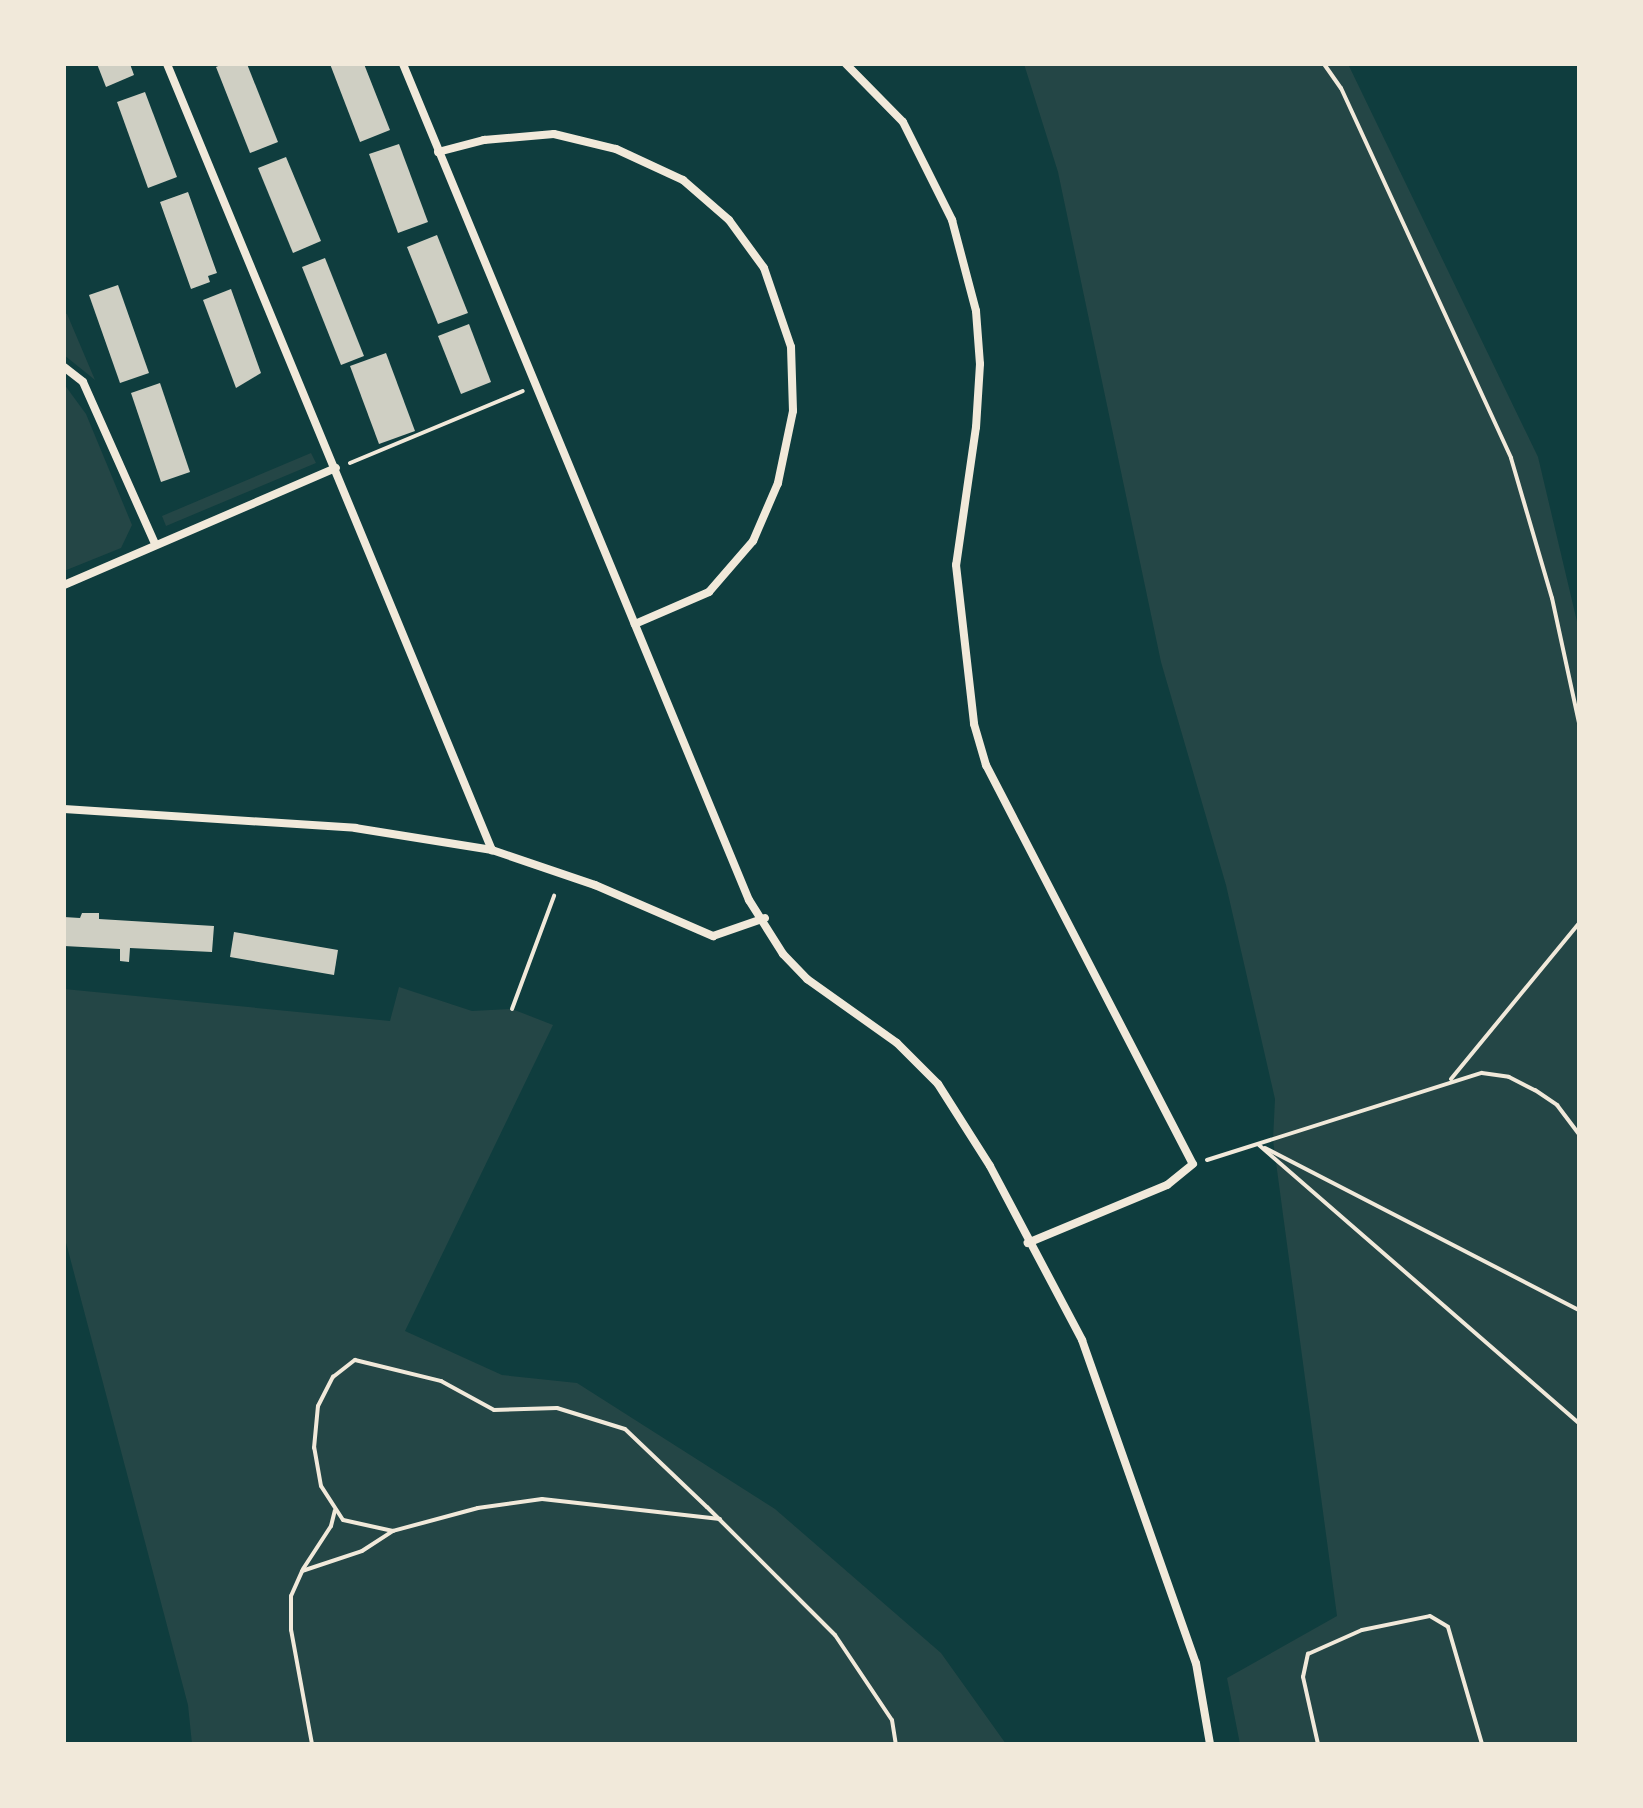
<!DOCTYPE html>
<html>
<head>
<meta charset="utf-8">
<style>
  body { margin:0 }
  #map { position:relative; width:1643px; height:1808px; overflow:hidden; background:#0f3d3e; font-family:"Open Sans",sans-serif }
  div>[style] { position:absolute }
  .green>* { inset:0; background:#244646 }
  .building>* { inset:0; background:#cfcfc3 }
  .path>* { height:4px; margin:-2px; padding:0 2px; transform-origin:2px; border-radius:2px; background:#f1e9da }
  .minor>* { height:8px; margin:-4px; padding:0 4px; transform-origin:4px; border-radius:4px; background:#f1e9da }
  span { translate:-50% -50%; white-space:nowrap; text-align:center; line-height:1.15; -webkit-text-stroke:7px #f1e9da; paint-order:stroke }
  .frame { position:absolute; inset:0; border:66px solid #f1e9da; pointer-events:none }
</style>
</head>
<body>
<div id="map">
  <div class="green">
    <div style="clip-path:polygon(1024px 64px,1348px 64px,1538px 457px,1579px 630px,1579px 1744px,1240px 1744px,1227px 1678px,1337px 1616px,1273px 1140px,1275px 1099px,1226px 885px,1161px 662px,1058px 172px)"></div>
    <div style="clip-path:polygon(64px 313px,67px 314px,95px 380px,64px 355px)"></div>
    <div style="clip-path:polygon(64px 384px,86px 414px,132px 525px,121px 548px,64px 571px)"></div>
    <div style="clip-path:polygon(311px 453px,316px 463px,166px 526px,162px 516px)"></div>
    <div style="clip-path:polygon(399px 987px,472px 1011px,512px 1009px,553px 1025px,405px 1331px,502px 1375px,577px 1383px,775px 1509px,941px 1653px,1006px 1744px,192px 1744px,188px 1705px,64px 1235px,64px 989px,390px 1021px)"></div>
  </div>
  <div class="building">
    <div style="clip-path:polygon(97px 64px,130px 64px,134px 75px,106px 87px)"></div>
    <div style="clip-path:polygon(223px 64px,247px 64px,278px 142px,250px 153px,216px 67px)"></div>
    <div style="clip-path:polygon(330px 64px,364px 64px,390px 130px,360px 142px)"></div>
    <div style="clip-path:polygon(145px 92px,177px 177px,148px 188px,117px 102px)"></div>
    <div style="clip-path:polygon(399px 144px,428px 222px,398px 233px,369px 154px)"></div>
    <div style="clip-path:polygon(286px 157px,321px 241px,293px 253px,258px 168px)"></div>
    <div style="clip-path:polygon(188px 192px,217px 273px,208px 276px,210px 282px,191px 289px,160px 202px)"></div>
    <div style="clip-path:polygon(437px 235px,468px 313px,438px 324px,407px 247px)"></div>
    <div style="clip-path:polygon(325px 258px,364px 356px,341px 365px,302px 267px)"></div>
    <div style="clip-path:polygon(118px 285px,149px 373px,120px 383px,89px 295px)"></div>
    <div style="clip-path:polygon(231px 289px,261px 373px,236px 388px,203px 300px)"></div>
    <div style="clip-path:polygon(469px 324px,491px 382px,461px 394px,438px 336px)"></div>
    <div style="clip-path:polygon(386px 353px,415px 431px,379px 444px,350px 366px)"></div>
    <div style="clip-path:polygon(160px 383px,190px 472px,161px 482px,131px 393px)"></div>
    <div style="clip-path:polygon(82px 913px,99px 913px,99px 919px,214px 926px,212px 952px,130px 948px,129px 962px,120px 961px,120px 949px,64px 946px,64px 917px,80px 918px)"></div>
    <div style="clip-path:polygon(234px 932px,338px 950px,334px 975px,230px 957px)"></div>
  </div>
  <div class="path">
    <div style="left:1324px;top:64px;width:29px;rotate:55deg"></div>
    <div style="left:1341px;top:88px;width:407px;rotate:65.3deg"></div>
    <div style="left:1511px;top:458px;width:146px;rotate:73.7deg"></div>
    <div style="left:1552px;top:598px;width:128px;rotate:77.8deg"></div>
    <div style="left:350px;top:463px;width:187px;rotate:-22.6deg"></div>
    <div style="left:512px;top:1009px;width:121px;rotate:-69.6deg"></div>
    <div style="left:1451px;top:1079px;width:202px;rotate:-50.6deg"></div>
    <div style="left:1259px;top:1145px;width:424px;rotate:41deg"></div>
    <div style="left:1265px;top:1148px;width:353px;rotate:27.3deg"></div>
    <div style="left:1207px;top:1160px;width:288px;rotate:-17.6deg"></div>
    <div style="left:1482px;top:1073px;width:27px;rotate:8deg"></div>
    <div style="left:1509px;top:1077px;width:29px;rotate:27deg"></div>
    <div style="left:1535px;top:1090px;width:27px;rotate:34deg"></div>
    <div style="left:1557px;top:1105px;width:36px;rotate:53deg"></div>
    <div style="left:720px;top:1519px;width:179px;rotate:-173.6deg"></div>
    <div style="left:542px;top:1499px;width:65px;rotate:172deg"></div>
    <div style="left:478px;top:1508px;width:88px;rotate:164.9deg"></div>
    <div style="left:393px;top:1531px;width:51px;rotate:-167.6deg"></div>
    <div style="left:343px;top:1520px;width:40px;rotate:-122.9deg"></div>
    <div style="left:321px;top:1486px;width:39px;rotate:-100deg"></div>
    <div style="left:314px;top:1448px;width:42px;rotate:-84.6deg"></div>
    <div style="left:318px;top:1406px;width:33px;rotate:-63deg"></div>
    <div style="left:333px;top:1377px;width:28px;rotate:-38deg"></div>
    <div style="left:355px;top:1360px;width:89px;rotate:13.7deg"></div>
    <div style="left:441px;top:1381px;width:60px;rotate:28.7deg"></div>
    <div style="left:494px;top:1410px;width:63px;rotate:-1.8deg"></div>
    <div style="left:557px;top:1408px;width:71px;rotate:17.2deg"></div>
    <div style="left:625px;top:1429px;width:113px;rotate:43.6deg"></div>
    <div style="left:707px;top:1507px;width:181px;rotate:45deg"></div>
    <div style="left:835px;top:1635px;width:102px;rotate:56.2deg"></div>
    <div style="left:892px;top:1720px;width:24px;rotate:81deg"></div>
    <div style="left:303px;top:1569px;width:51px;rotate:-56.9deg"></div>
    <div style="left:331px;top:1526px;width:16px;rotate:-76deg"></div>
    <div style="left:312px;top:1744px;width:116px;rotate:-100.4deg"></div>
    <div style="left:291px;top:1630px;width:34px;rotate:-90deg"></div>
    <div style="left:291px;top:1596px;width:27px;rotate:-66deg"></div>
    <div style="left:302px;top:1571px;width:63px;rotate:-18.4deg"></div>
    <div style="left:362px;top:1551px;width:37px;rotate:-33deg"></div>
    <div style="left:1318px;top:1744px;width:69px;rotate:-102.6deg"></div>
    <div style="left:1303px;top:1677px;width:24px;rotate:-78deg"></div>
    <div style="left:1308px;top:1654px;width:59px;rotate:-24deg"></div>
    <div style="left:1362px;top:1630px;width:69px;rotate:-11.6deg"></div>
    <div style="left:1430px;top:1616px;width:21px;rotate:31deg"></div>
    <div style="left:1448px;top:1627px;width:122px;rotate:73.8deg"></div>
  </div>
  <div class="minor">
    <div style="left:167px;top:64px;width:851px;rotate:67.54deg"></div>
    <div style="left:403px;top:64px;width:905px;rotate:67.52deg"></div>
    <div style="left:749px;top:900px;width:64px;rotate:57.8deg"></div>
    <div style="left:783px;top:954px;width:35px;rotate:46deg"></div>
    <div style="left:807px;top:979px;width:110px;rotate:35.4deg"></div>
    <div style="left:897px;top:1043px;width:58px;rotate:45deg"></div>
    <div style="left:938px;top:1084px;width:97px;rotate:57.6deg"></div>
    <div style="left:990px;top:1166px;width:197px;rotate:62.1deg"></div>
    <div style="left:1082px;top:1340px;width:343px;rotate:70.6deg"></div>
    <div style="left:1196px;top:1663px;width:82px;rotate:80.2deg"></div>
    <div style="left:846px;top:64px;width:81px;rotate:45.5deg"></div>
    <div style="left:903px;top:122px;width:110px;rotate:63.4deg"></div>
    <div style="left:952px;top:220px;width:94px;rotate:75.2deg"></div>
    <div style="left:976px;top:311px;width:53px;rotate:85.7deg"></div>
    <div style="left:980px;top:364px;width:63px;rotate:93.6deg"></div>
    <div style="left:976px;top:427px;width:139px;rotate:98.2deg"></div>
    <div style="left:956px;top:565px;width:160px;rotate:83.5deg"></div>
    <div style="left:974px;top:724px;width:43px;rotate:73.7deg"></div>
    <div style="left:986px;top:765px;width:449px;rotate:62.6deg"></div>
    <div style="left:1193px;top:1164px;width:33px;rotate:141deg"></div>
    <div style="left:1167px;top:1185px;width:151px;rotate:157.4deg"></div>
    <div style="left:438px;top:152px;width:48px;rotate:-14.6deg"></div>
    <div style="left:484px;top:140px;width:70px;rotate:-4.9deg"></div>
    <div style="left:554px;top:134px;width:64px;rotate:13.6deg"></div>
    <div style="left:616px;top:149px;width:74px;rotate:24.8deg"></div>
    <div style="left:683px;top:180px;width:61px;rotate:41deg"></div>
    <div style="left:729px;top:220px;width:59px;rotate:53.9deg"></div>
    <div style="left:764px;top:268px;width:83px;rotate:71.1deg"></div>
    <div style="left:791px;top:347px;width:64px;rotate:88.2deg"></div>
    <div style="left:793px;top:411px;width:74px;rotate:101.8deg"></div>
    <div style="left:778px;top:483px;width:63px;rotate:113.3deg"></div>
    <div style="left:753px;top:541px;width:67px;rotate:130.8deg"></div>
    <div style="left:709px;top:592px;width:81px;rotate:156.6deg"></div>
    <div style="left:64px;top:367px;width:24px;rotate:38deg"></div>
    <div style="left:83px;top:382px;width:177px;rotate:66deg"></div>
    <div style="left:64px;top:585px;width:296px;rotate:-23.3deg"></div>
    <div style="left:64px;top:809px;width:292px;rotate:3.7deg"></div>
    <div style="left:355px;top:828px;width:139px;rotate:9.1deg"></div>
    <div style="left:492px;top:850px;width:109px;rotate:18.8deg"></div>
    <div style="left:595px;top:885px;width:129px;rotate:23.4deg"></div>
    <div style="left:713px;top:936px;width:55px;rotate:-19.1deg"></div>
  </div>
  <div class="frame"></div>
</div>
</body>
</html>
